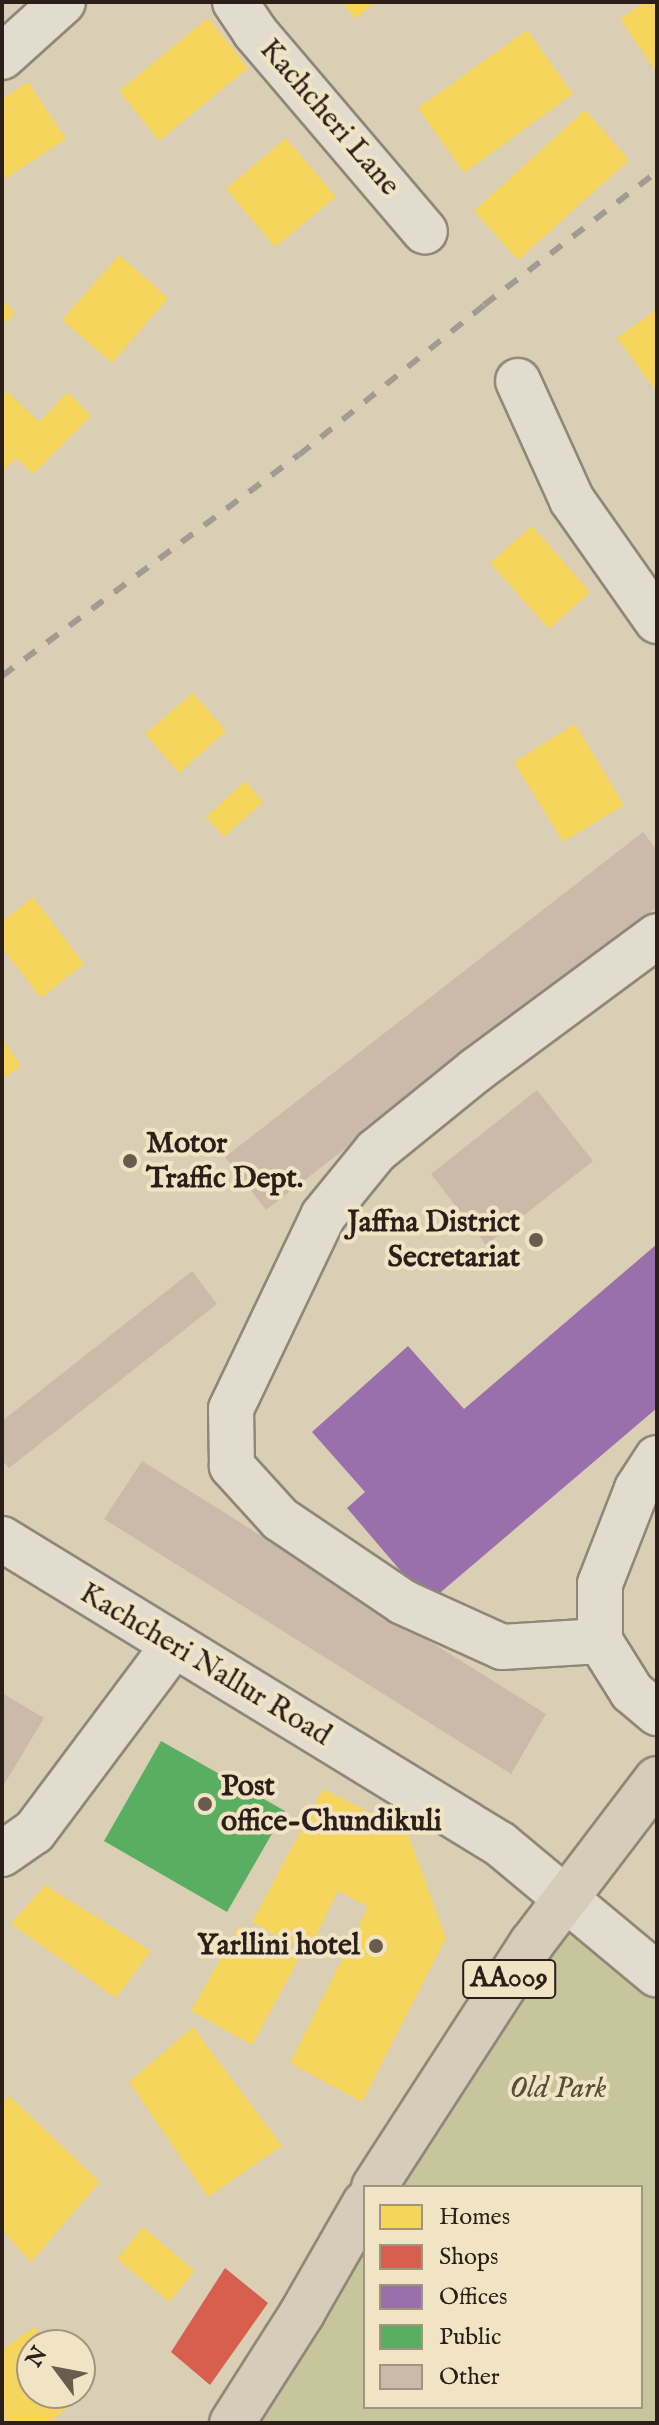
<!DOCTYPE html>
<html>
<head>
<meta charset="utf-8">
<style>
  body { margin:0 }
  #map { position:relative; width:659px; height:2425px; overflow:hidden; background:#dacfb5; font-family:"IM FELL English",serif }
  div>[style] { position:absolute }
  .green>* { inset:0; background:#c7c59b }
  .homes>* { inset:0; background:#f6d55c }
  .shops>* { inset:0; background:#d6604d }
  .offices>* { inset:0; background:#9970ab }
  .public>* { inset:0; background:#5aae61 }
  .building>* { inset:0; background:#cbbaa9 }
  .roads { filter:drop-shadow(2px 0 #8f8778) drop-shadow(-2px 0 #8f8778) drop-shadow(0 2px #8f8778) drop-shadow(0 -2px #8f8778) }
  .minor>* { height:44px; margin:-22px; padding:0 22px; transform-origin:22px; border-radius:22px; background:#e2dcce }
  .highway>* { height:44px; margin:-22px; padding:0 22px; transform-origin:22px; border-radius:22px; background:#d6ccba }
  .rail>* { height:6px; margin-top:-3px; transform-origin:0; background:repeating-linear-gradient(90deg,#a19b91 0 14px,transparent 0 28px) }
  .dots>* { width:22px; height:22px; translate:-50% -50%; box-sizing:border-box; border:4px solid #f1e4c5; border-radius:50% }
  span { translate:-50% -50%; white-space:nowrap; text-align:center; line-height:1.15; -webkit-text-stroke:8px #f1e4c5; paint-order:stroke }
  .shield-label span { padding:2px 6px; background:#f1e4c5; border:2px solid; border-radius:6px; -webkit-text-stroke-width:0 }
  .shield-label { font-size:28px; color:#2c1e18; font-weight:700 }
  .street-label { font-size:30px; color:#2c1e18 }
  .poi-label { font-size:30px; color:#2c1e18; font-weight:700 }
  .left { translate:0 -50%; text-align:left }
  .right { translate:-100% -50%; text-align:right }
  .park-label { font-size:30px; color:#564e39; font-style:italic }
  .frame { position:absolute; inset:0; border:4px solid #2c1e18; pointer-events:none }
  .legend { position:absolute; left:363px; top:2185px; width:280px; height:224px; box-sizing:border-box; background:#f1e4c5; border:2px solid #a29580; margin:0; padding:10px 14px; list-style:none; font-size:24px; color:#2c1e18 }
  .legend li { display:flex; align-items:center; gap:16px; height:40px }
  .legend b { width:40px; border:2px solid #a29580 }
  .north { position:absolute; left:16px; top:2329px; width:80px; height:80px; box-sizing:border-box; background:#f1e4c5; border:2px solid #a29580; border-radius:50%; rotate:302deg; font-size:22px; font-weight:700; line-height:32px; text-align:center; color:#2c1e18 }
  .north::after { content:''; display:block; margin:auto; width:28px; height:36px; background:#695c4f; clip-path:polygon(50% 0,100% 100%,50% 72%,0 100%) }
</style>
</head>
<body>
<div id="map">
  <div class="green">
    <div style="clip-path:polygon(565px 1899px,657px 1975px,657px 2423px,232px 2423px,365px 2203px,365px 2407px,641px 2407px,641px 2187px,374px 2187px)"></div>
  </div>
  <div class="homes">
    <div style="clip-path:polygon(342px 2px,376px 2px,355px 19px)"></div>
    <div style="clip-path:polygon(645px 2px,657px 2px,657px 73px,620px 19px)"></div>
    <div style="clip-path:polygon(208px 18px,248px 68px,159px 141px,119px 91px)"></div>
    <div style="clip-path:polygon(527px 30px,573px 94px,464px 173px,418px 108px)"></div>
    <div style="clip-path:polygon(28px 82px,66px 139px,3px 180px,2px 99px)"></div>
    <div style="clip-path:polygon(585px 110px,629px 160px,518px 260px,474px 211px)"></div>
    <div style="clip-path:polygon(286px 138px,336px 197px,275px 247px,226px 189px)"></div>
    <div style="clip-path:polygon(119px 255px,168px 298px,112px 363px,62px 320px)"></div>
    <div style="clip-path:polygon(2px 298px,15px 314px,2px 325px)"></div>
    <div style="clip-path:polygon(657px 309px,657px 392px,617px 338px)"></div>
    <div style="clip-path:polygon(7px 391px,39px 422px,68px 392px,91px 416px,33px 474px,16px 458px,2px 472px,2px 396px)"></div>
    <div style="clip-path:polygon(532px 526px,590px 592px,549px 629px,490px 563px)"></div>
    <div style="clip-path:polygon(193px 693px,226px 731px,179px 773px,145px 734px)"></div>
    <div style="clip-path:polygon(575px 724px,624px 805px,563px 842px,514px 762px)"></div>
    <div style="clip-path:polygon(245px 781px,263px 802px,224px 837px,206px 817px)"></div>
    <div style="clip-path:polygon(33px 897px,84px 964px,41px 998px,2px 948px,2px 922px)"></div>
    <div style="clip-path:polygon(2px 1038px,21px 1066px,2px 1079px)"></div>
    <div style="clip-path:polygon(323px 1789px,407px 1831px,446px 1938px,362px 2102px,290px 2063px,368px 1907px,338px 1891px,308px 1952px,252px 1922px)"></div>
    <div style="clip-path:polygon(45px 1885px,151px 1951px,116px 1998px,11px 1924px)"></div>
    <div style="clip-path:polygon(239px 1926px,299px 1959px,252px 2045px,191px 2011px)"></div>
    <div style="clip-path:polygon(193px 2027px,282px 2146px,208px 2197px,129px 2082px)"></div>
    <div style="clip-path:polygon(9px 2096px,100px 2182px,31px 2262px,2px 2230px,2px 2104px)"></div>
    <div style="clip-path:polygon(143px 2227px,195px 2271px,169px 2302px,117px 2259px)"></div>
    <div style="clip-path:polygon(34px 2327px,48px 2345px,32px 2345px,32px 2393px,80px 2393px,80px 2387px,85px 2393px,49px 2423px,5px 2423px,2px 2350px)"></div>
  </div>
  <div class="shops">
    <div style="clip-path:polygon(225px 2268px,268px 2303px,210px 2385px,171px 2352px)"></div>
  </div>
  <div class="offices">
    <div style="clip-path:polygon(657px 1244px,657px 1408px,428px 1603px,347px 1508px,365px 1492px,312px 1432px,408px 1346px,464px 1409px)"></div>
  </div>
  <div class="public">
    <div style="clip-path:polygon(161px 1741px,285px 1811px,227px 1912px,104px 1841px)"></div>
  </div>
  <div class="building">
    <div style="clip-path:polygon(643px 832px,657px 850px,657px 907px,266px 1210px,225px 1157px)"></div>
    <div style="clip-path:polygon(537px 1090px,593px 1161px,486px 1245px,431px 1174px)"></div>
    <div style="clip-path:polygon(192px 1271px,217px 1304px,9px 1468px,2px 1460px,2px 1421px)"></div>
    <div style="clip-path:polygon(142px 1461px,546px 1714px,511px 1774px,104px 1519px)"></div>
    <div style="clip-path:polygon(2px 1693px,44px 1718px,2px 1788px)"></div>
  </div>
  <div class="roads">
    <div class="minor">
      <div style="left:235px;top:2px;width:36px;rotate:56deg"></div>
      <div style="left:255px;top:32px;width:262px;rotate:49.6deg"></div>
      <div style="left:2px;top:57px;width:82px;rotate:-42deg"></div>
      <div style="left:518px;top:381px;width:131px;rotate:65.6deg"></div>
      <div style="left:572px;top:500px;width:148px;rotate:54.9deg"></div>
      <div style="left:657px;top:1458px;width:37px;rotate:123deg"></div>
      <div style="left:637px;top:1489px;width:102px;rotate:111.3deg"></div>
      <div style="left:600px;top:1584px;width:57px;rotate:90deg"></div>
      <div style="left:600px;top:1641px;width:60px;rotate:57.9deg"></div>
      <div style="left:632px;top:1692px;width:33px;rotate:40deg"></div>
      <div style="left:2px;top:1539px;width:584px;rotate:31.49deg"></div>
      <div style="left:500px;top:1844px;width:204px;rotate:39.8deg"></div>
      <div style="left:600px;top:1641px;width:98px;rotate:176.5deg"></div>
      <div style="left:502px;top:1647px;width:109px;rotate:-155.6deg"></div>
      <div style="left:403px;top:1602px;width:148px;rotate:-146deg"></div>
      <div style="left:280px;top:1519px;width:72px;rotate:-132.2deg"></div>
      <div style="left:232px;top:1466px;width:57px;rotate:-91deg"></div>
      <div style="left:231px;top:1409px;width:214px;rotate:-64.5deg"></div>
      <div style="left:323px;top:1216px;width:84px;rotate:-50.8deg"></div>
      <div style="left:376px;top:1151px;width:129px;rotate:-39deg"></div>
      <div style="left:476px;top:1070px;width:225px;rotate:-36.5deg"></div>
      <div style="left:2px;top:1854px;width:39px;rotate:-35deg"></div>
      <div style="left:34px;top:1832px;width:234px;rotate:-53.2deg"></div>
    </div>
    <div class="highway">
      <div style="left:374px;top:2187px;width:291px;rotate:-57.1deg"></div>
      <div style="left:532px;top:1943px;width:206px;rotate:-52.7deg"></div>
      <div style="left:232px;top:2423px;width:130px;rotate:-57.5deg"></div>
      <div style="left:302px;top:2313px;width:127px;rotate:-60.2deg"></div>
    </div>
  </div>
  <div class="rail">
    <div style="left:2px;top:676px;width:370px;rotate:-36.7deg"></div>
    <div style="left:299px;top:455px;width:238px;rotate:-39deg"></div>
    <div style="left:484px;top:305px;width:218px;rotate:-37.6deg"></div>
  </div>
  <div class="dots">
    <div style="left:130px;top:1161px;background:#695c4f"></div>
    <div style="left:536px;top:1240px;background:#695c4f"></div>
    <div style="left:205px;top:1804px;background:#695c4f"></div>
    <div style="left:376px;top:1946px;background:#695c4f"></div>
  </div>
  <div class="shield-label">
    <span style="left:509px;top:1979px">AA009</span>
  </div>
  <div class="street-label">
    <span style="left:329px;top:118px;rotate:49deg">Kachcheri Lane</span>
    <span style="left:205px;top:1665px;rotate:31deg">Kachcheri Nallur Road</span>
  </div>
  <div class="poi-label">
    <span class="left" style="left:146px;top:1161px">Motor<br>Traffic Dept.</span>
    <span class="right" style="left:520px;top:1240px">Jaffna District<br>Secretariat</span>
    <span class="left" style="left:221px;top:1804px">Post<br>office-Chundikuli</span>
    <span class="right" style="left:360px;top:1946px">Yarllini hotel</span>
  </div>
  <div class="park-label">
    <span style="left:558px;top:2089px">Old Park</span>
  </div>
  <div class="frame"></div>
  <ul class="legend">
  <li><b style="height:22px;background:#f6d55c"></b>Homes</li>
  <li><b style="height:22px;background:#d6604d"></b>Shops</li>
  <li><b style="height:22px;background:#9970ab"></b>Offices</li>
  <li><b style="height:22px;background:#5aae61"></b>Public</li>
  <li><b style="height:22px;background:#cbbaa9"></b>Other</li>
  </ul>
  <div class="north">N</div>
</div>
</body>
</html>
